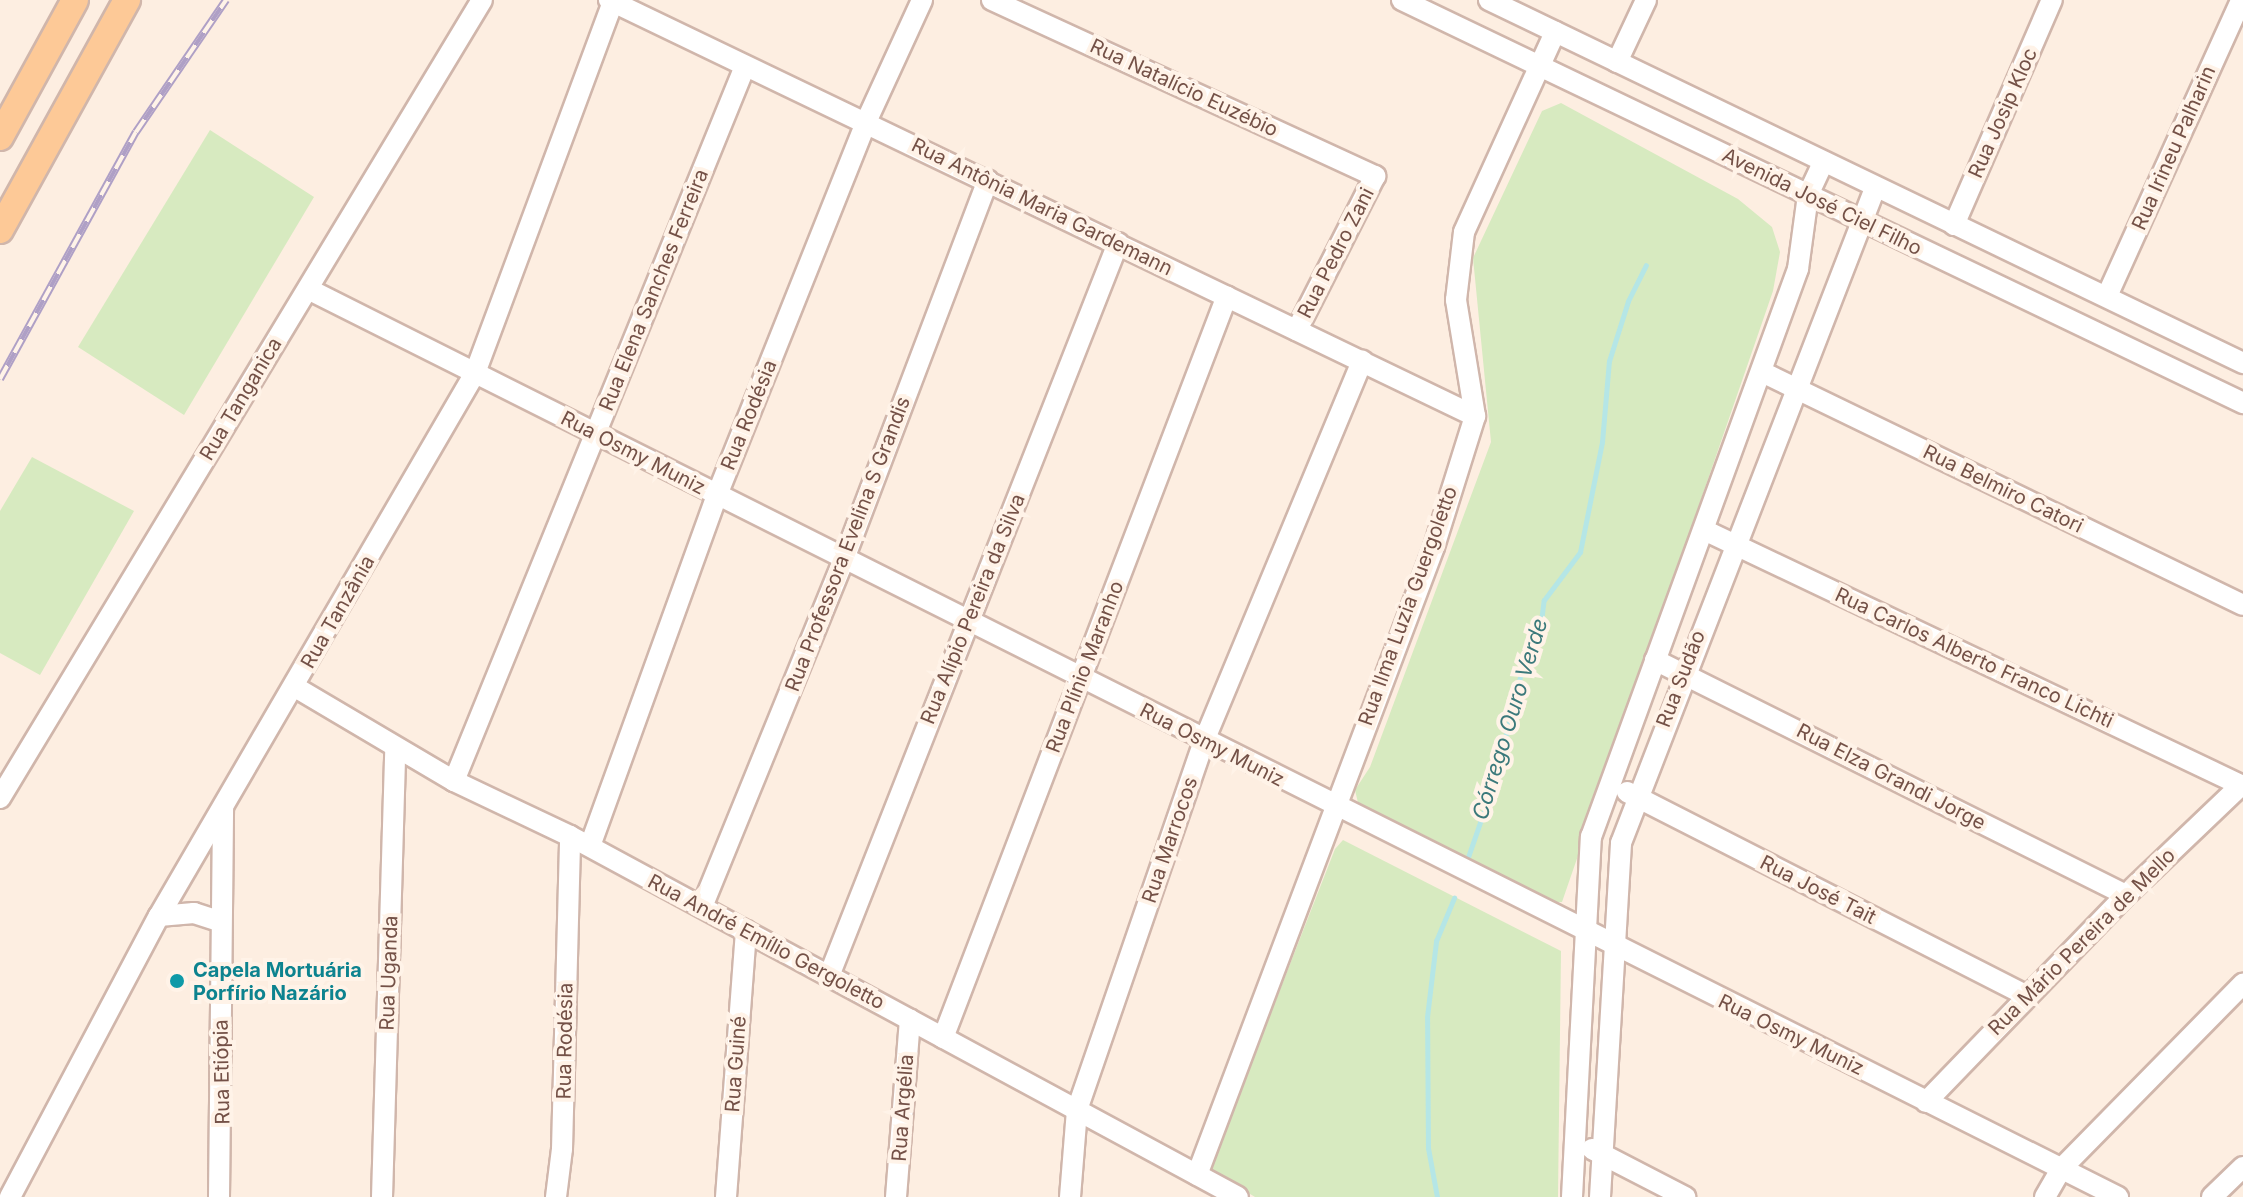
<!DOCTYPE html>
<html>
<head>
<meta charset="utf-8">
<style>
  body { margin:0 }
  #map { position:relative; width:2243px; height:1197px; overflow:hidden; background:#fdeee1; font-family:Inter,sans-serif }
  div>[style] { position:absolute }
  .green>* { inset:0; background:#d7eac0 }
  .stream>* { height:5px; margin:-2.5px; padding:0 2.5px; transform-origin:2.5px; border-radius:2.5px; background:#b5e6e6 }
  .roads { filter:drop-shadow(2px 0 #d0b6ab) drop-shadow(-2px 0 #d0b6ab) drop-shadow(0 2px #d0b6ab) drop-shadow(0 -2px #d0b6ab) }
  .minor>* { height:20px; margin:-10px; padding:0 10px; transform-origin:10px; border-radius:10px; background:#fff }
  .major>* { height:26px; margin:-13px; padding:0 13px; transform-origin:13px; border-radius:13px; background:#fdc997 }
  .rail>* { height:8px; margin-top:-4px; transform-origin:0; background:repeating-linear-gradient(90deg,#fff3e8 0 15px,#afa0c6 0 30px); box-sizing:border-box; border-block:2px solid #afa0c6 }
  .dots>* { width:22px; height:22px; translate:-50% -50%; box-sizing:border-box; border:4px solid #fff3e8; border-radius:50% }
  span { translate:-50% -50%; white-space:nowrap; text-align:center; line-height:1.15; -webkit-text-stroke:8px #fff3e8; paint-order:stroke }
  .street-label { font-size:20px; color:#745147 }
  .culture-label { font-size:20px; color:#0d838f; font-weight:700 }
  .left { translate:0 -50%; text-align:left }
  .water-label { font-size:22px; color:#3b797b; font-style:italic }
</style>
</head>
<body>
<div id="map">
  <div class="green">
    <div style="clip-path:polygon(1561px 103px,1738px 199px,1772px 227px,1780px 252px,1773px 291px,1562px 902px,1549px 902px,1358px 803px,1355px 790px,1370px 767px,1491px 442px,1473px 258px,1542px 111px)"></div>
    <div style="clip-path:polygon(210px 130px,314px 197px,184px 415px,78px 347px)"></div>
    <div style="clip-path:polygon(32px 457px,134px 511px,40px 675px,0 653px,0 511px)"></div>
    <div style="clip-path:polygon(1343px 840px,1561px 951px,1558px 1197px,1255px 1197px,1214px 1172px,1211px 1166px,1335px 849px)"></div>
  </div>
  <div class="stream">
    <div style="left:1468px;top:857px;width:79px;rotate:-70.9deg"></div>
    <div style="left:1494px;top:782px;width:121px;rotate:-76.1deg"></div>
    <div style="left:1523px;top:665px;width:31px;rotate:-59deg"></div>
    <div style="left:1539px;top:638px;width:38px;rotate:-83deg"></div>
    <div style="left:1544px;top:600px;width:60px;rotate:-53.1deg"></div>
    <div style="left:1580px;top:552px;width:112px;rotate:-78.7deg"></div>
    <div style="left:1602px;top:442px;width:81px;rotate:-85.1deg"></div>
    <div style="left:1609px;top:361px;width:63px;rotate:-72.4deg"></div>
    <div style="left:1628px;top:301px;width:40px;rotate:-63.4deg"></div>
    <div style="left:1437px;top:1197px;width:50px;rotate:-100.4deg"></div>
    <div style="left:1428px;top:1148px;width:131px;rotate:-90.4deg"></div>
    <div style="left:1427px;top:1017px;width:77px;rotate:-83.2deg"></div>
    <div style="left:1436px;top:941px;width:47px;rotate:-67.3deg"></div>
  </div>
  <div class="roads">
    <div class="minor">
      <div style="left:609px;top:0;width:961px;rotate:25.66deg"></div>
      <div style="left:992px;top:0;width:422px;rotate:24.7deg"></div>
      <div style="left:1375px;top:176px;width:173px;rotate:116.9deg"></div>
      <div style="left:1402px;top:0;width:933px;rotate:25.6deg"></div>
      <div style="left:1489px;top:0;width:837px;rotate:25.71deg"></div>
      <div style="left:1617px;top:62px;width:68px;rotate:-64.9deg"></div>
      <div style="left:1954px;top:225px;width:245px;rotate:-66.5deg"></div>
      <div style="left:308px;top:289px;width:2025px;rotate:26.64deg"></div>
      <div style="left:2107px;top:296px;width:325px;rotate:-65.6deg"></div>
      <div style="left:1762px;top:372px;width:534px;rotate:25.85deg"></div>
      <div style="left:1704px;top:530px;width:597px;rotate:25.41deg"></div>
      <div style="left:1655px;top:660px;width:526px;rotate:26.52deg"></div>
      <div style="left:295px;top:687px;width:185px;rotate:30.6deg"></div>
      <div style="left:454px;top:781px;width:128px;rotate:25.4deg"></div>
      <div style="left:570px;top:836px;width:759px;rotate:28.39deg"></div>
      <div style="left:454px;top:781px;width:772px;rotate:-67.85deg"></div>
      <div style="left:1627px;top:792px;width:449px;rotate:27deg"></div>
      <div style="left:0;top:798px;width:932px;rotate:-58.87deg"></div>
      <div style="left:590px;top:846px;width:373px;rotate:-70.1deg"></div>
      <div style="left:717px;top:495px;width:402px;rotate:-68.2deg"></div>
      <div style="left:866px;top:122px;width:134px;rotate:-65.3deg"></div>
      <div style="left:702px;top:907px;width:376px;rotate:-67.8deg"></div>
      <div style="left:844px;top:559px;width:405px;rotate:-69.2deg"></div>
      <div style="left:159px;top:916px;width:35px;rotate:-5deg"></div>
      <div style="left:194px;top:913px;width:26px;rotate:18deg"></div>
      <div style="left:829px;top:976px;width:788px;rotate:-68.48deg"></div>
      <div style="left:943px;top:1038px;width:794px;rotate:-69.06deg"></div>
      <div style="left:1926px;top:1102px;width:288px;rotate:-46deg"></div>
      <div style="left:2126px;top:895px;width:159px;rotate:-43.7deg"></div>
      <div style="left:1592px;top:1149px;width:105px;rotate:27.3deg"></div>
      <div style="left:1197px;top:1175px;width:671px;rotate:-69.32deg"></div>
      <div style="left:1434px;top:547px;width:137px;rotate:-72.6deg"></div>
      <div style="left:1475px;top:416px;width:118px;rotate:-99.3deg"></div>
      <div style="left:1456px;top:300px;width:68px;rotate:-83.3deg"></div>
      <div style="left:1464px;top:232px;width:220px;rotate:-65.5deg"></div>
      <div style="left:10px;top:1197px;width:318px;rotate:-62.1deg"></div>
      <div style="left:159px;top:916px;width:628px;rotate:-59.8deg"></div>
      <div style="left:475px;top:373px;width:396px;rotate:-69.6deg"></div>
      <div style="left:219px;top:1197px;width:390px;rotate:-89.4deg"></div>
      <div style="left:382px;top:1197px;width:448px;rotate:-88.3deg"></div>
      <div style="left:556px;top:1197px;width:48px;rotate:-82.9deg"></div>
      <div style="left:562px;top:1149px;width:313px;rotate:-88.5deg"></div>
      <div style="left:726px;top:1197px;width:267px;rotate:-85.7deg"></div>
      <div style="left:896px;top:1197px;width:178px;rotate:-85.5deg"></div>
      <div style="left:1070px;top:1197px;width:87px;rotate:-85.4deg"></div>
      <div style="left:1077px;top:1110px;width:390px;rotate:-71deg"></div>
      <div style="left:1204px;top:741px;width:412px;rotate:-67.4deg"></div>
      <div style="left:1572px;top:1197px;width:361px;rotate:-87deg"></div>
      <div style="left:1591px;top:837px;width:605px;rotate:-69.98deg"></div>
      <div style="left:1798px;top:269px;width:75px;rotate:-82.3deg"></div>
      <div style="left:1808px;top:195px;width:35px;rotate:-65deg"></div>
      <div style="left:1600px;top:1197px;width:355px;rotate:-86.6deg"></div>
      <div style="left:1621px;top:843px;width:703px;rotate:-68.8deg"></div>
      <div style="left:2045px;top:1197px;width:32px;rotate:-60deg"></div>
      <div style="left:2061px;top:1169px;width:260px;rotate:-45.5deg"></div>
      <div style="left:2212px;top:1197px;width:43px;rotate:-44.1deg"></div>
    </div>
    <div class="major">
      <div style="left:0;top:137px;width:156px;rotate:-61.3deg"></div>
      <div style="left:0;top:230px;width:263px;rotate:-61.1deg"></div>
    </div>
  </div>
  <div class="rail">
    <div style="left:0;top:379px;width:282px;rotate:-61.2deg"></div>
    <div style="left:136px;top:132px;width:160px;rotate:-55.7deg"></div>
  </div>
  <div class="dots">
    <div style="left:177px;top:981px;background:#0f9aa8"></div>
  </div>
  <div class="street-label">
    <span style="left:1184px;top:88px;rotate:25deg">Rua Natalício Euzébio</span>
    <span style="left:2003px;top:113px;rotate:-66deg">Rua Josip Kloc</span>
    <span style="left:2174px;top:148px;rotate:-66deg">Rua Irineu Palharin</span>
    <span style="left:1822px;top:202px;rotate:26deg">Avenida José Ciel Filho</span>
    <span style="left:1042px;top:207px;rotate:26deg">Rua Antônia Maria Gardemann</span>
    <span style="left:1336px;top:253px;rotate:-63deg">Rua Pedro Zani</span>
    <span style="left:654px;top:290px;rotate:-68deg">Rua Elena Sanches Ferreira</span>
    <span style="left:241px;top:399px;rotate:-59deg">Rua Tanganica</span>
    <span style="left:749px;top:415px;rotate:-68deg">Rua Rodésia</span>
    <span style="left:633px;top:453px;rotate:27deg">Rua Osmy Muniz</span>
    <span style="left:2003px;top:489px;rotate:26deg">Rua Belmiro Catori</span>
    <span style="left:848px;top:544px;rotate:-69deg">Rua Professora Evelina S Grandis</span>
    <span style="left:1408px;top:606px;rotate:-70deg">Rua Ilma Luzia Guergoletto</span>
    <span style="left:973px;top:609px;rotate:-68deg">Rua Alípio Pereira da Silva</span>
    <span style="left:338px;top:612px;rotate:-60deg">Rua Tanzânia</span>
    <span style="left:1974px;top:658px;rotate:25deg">Rua Carlos Alberto Franco Lichti</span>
    <span style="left:1085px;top:667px;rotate:-69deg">Rua Plínio Maranho</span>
    <span style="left:1681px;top:679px;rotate:-69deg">Rua Sudão</span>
    <span style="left:1212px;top:745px;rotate:27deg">Rua Osmy Muniz</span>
    <span style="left:1891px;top:777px;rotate:27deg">Rua Elza Grandi Jorge</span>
    <span style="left:1170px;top:840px;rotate:-71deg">Rua Marrocos</span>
    <span style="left:1818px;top:890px;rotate:27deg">Rua José Tait</span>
    <span style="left:766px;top:942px;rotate:28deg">Rua André Emílio Gergoletto</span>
    <span style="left:2082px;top:942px;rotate:-45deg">Rua Mário Pereira de Mello</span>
    <span style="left:389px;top:973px;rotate:-88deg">Rua Uganda</span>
    <span style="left:1791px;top:1035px;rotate:26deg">Rua Osmy Muniz</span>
    <span style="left:565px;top:1041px;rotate:-89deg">Rua Rodésia</span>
    <span style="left:736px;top:1064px;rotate:-86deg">Rua Guiné</span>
    <span style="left:222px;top:1072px;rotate:-91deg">Rua Etiópia</span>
    <span style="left:903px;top:1108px;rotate:-86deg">Rua Argélia</span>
  </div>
  <div class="culture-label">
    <span class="left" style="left:193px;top:982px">Capela Mortuária<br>Porfírio Nazário</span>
  </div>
  <div class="water-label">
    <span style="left:1510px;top:719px;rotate:-73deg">Córrego Ouro Verde</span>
  </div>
</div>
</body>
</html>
